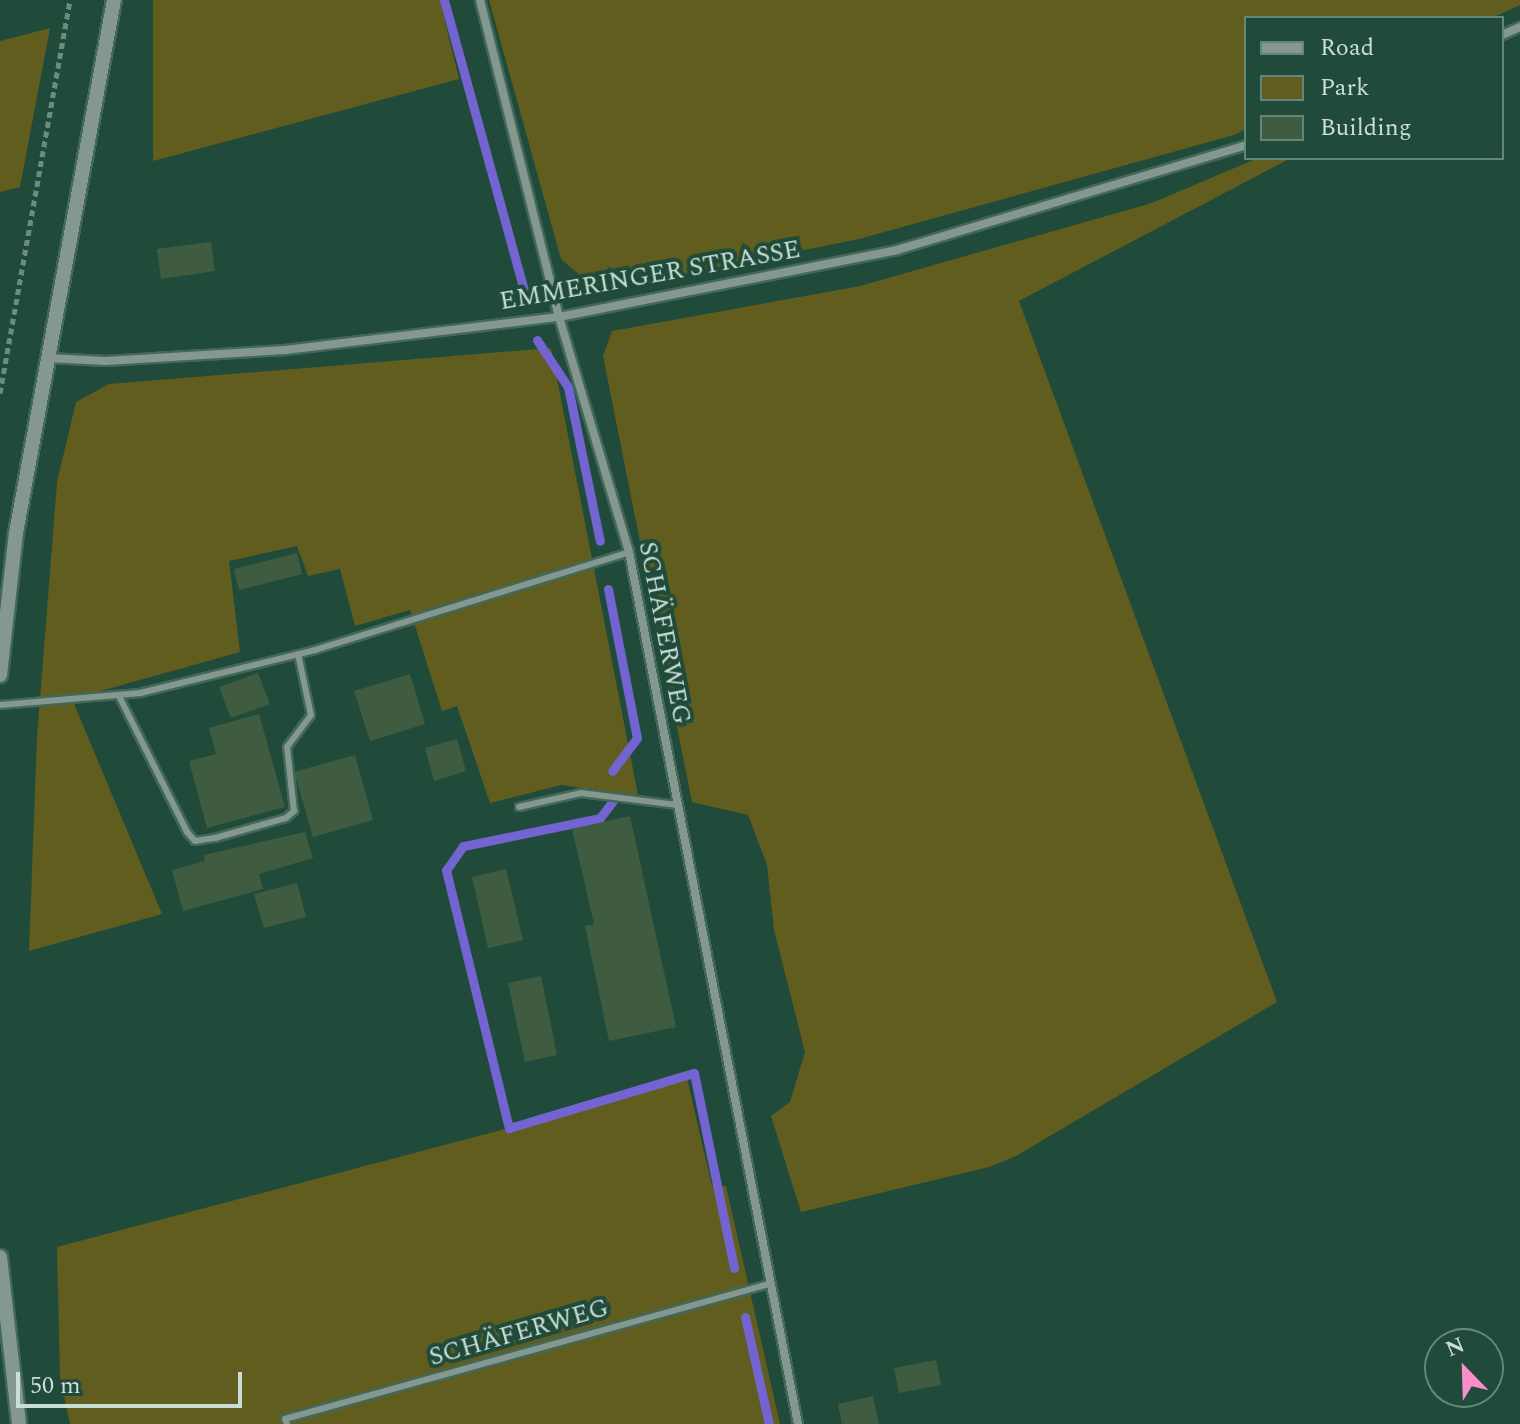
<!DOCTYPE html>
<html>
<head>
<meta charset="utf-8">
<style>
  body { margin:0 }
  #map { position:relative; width:1520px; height:1424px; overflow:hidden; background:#204b3b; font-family:Spectral,serif }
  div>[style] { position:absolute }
  .green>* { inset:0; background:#605d1e }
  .stream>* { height:9px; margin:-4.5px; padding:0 4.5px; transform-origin:4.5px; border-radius:4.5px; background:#7364d1 }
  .building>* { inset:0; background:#3f5c41 }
  .path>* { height:5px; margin-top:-2.5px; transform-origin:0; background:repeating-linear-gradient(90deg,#6b8d80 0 6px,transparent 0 10px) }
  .roads { filter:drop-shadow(2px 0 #42685a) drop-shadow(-2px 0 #42685a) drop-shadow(0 2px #42685a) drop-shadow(0 -2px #42685a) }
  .service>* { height:6px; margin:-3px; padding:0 3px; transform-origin:3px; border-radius:3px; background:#85988f }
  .minor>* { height:8px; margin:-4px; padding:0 4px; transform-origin:4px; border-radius:4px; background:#85988f }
  .tertiary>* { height:14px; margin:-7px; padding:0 7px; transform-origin:7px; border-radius:7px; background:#85988f }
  span { translate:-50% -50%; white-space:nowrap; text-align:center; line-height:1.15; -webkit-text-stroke:8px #204b3b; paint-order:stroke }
  .street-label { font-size:26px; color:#c8ded4 }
  .legend { position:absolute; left:1244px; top:16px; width:260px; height:144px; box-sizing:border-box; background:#204b3b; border:2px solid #638678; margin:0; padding:10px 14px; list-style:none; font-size:24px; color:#c8ded4 }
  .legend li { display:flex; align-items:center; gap:16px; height:40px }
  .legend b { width:40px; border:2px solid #638678 }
  .north { position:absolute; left:1424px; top:1328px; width:80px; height:80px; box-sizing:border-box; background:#204b3b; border:2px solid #638678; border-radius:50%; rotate:337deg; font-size:22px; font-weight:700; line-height:32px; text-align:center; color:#c8ded4 }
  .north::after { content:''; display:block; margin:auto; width:28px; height:36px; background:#f98fca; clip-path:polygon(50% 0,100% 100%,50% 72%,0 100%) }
  .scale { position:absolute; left:16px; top:1372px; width:226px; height:36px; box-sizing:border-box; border:4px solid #c8ded4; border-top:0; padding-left:10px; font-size:24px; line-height:28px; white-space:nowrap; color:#c8ded4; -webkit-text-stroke:6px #204b3b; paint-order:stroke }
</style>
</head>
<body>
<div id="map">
  <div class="green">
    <div style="clip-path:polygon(153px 0,440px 0,459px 79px,153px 161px)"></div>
    <div style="clip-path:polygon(489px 0,1520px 0,1520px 5px,1492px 18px,1246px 18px,1246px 129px,1234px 135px,859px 239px,598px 291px,561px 259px)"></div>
    <div style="clip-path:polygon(50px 28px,20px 187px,0 192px,0 41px)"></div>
    <div style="clip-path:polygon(1258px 158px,1291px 158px,1019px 301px,1277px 1002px,1016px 1156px,989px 1167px,801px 1212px,771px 1116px,790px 1102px,805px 1052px,774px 930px,767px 865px,748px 815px,692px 802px,603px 356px,612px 331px,860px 286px,1152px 203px)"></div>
    <div style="clip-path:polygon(551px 348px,638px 795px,561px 785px,490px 803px,457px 706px,442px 711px,410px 610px,355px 626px,340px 569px,308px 576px,297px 546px,229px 561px,240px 652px,72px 699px,162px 914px,29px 951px,37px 738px,57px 482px,76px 402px,109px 384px)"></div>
    <div style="clip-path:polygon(686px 1074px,712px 1186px,726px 1186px,780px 1424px,70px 1424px,60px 1377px,57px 1247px,509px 1128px)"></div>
  </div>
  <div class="stream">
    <div style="left:444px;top:0;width:306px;rotate:74.6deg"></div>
    <div style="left:537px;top:340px;width:56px;rotate:56.6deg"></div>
    <div style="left:568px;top:387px;width:157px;rotate:78.3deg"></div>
    <div style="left:608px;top:589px;width:152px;rotate:79deg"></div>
    <div style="left:637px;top:738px;width:41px;rotate:127.1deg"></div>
    <div style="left:615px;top:798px;width:25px;rotate:127deg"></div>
    <div style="left:600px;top:818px;width:140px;rotate:168.4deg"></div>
    <div style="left:463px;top:846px;width:29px;rotate:125deg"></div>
    <div style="left:446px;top:870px;width:266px;rotate:76.3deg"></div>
    <div style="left:509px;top:1128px;width:193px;rotate:-16.6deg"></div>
    <div style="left:694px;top:1073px;width:199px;rotate:78.4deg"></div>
    <div style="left:745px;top:1317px;width:110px;rotate:77.4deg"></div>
  </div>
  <div class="building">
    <div style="clip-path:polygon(211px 242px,215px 271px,161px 279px,157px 249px)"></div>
    <div style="clip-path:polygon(297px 553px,302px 574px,239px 590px,234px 569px)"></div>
    <div style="clip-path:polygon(258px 673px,270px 704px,231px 718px,219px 687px)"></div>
    <div style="clip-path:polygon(410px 674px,425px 724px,370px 741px,354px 691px)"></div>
    <div style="clip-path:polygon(259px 714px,285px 807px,207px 828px,189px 761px,216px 754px,209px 728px)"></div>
    <div style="clip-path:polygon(457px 739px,466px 771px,434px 781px,425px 748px)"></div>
    <div style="clip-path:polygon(355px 755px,373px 820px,313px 837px,294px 772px)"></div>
    <div style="clip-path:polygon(630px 816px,676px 1027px,609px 1041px,585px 926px,594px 924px,572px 829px)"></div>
    <div style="clip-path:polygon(305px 832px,313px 858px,259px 874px,263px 889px,183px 911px,172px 870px,205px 861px,204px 855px)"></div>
    <div style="clip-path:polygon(506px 869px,523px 940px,488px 948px,472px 877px)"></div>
    <div style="clip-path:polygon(297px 883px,306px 917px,264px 928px,254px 894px)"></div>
    <div style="clip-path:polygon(541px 976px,557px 1055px,525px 1062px,508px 983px)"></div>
    <div style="clip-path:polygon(936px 1360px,941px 1385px,899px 1393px,894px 1368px)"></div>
    <div style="clip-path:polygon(873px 1396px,879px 1424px,842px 1424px,838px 1404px)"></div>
  </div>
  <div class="path">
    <div style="left:0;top:393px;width:399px;rotate:-79.9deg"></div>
  </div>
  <div class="roads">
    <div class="service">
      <div style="left:119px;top:696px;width:152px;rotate:63.4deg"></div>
      <div style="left:187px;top:832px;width:12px;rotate:48deg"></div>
      <div style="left:195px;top:841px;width:20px;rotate:-9deg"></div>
      <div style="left:215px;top:838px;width:74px;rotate:-15.7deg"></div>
      <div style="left:286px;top:818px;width:11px;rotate:-41deg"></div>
      <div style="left:294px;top:811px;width:64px;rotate:-96.2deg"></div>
      <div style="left:287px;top:747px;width:40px;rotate:-53deg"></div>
      <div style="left:311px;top:715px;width:62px;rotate:-102deg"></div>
      <div style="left:0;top:705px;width:141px;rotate:-4.9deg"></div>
      <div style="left:140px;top:693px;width:180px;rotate:-13.8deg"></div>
      <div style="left:315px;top:650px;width:329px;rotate:-17.3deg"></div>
      <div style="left:519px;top:807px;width:64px;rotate:-12.7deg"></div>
      <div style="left:581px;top:793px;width:98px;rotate:7.1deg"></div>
      <div style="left:287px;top:1424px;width:5px;rotate:-112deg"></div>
      <div style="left:285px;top:1419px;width:502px;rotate:-15.59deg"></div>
    </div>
    <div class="minor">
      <div style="left:480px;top:0;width:327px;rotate:76deg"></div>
      <div style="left:559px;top:317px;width:245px;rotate:73.4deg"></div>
      <div style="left:629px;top:552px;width:888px;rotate:79.03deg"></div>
      <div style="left:1502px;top:35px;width:20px;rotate:-24deg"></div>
      <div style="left:47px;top:358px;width:59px;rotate:2.9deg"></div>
      <div style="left:106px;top:361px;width:179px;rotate:-3.5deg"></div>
      <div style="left:285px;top:350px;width:276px;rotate:-6.9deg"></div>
      <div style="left:559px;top:317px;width:345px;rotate:-11.2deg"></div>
      <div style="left:897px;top:250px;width:364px;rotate:-16.7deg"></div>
    </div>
    <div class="tertiary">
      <div style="left:0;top:675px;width:143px;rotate:-83.6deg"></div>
      <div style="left:16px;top:533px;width:542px;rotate:-79.58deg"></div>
      <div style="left:0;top:1257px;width:168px;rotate:83.5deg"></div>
    </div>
  </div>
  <div class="street-label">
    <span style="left:650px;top:276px;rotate:-10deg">EMMERINGER STRASSE</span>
    <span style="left:664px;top:633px;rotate:79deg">SCHÄFERWEG</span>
    <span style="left:519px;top:1333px;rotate:-16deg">SCHÄFERWEG</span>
  </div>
  <ul class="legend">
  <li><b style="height:10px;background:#85988f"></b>Road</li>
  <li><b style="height:22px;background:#605d1e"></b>Park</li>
  <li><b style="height:22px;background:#3f5c41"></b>Building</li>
  </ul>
  <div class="north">N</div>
  <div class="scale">50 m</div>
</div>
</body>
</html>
